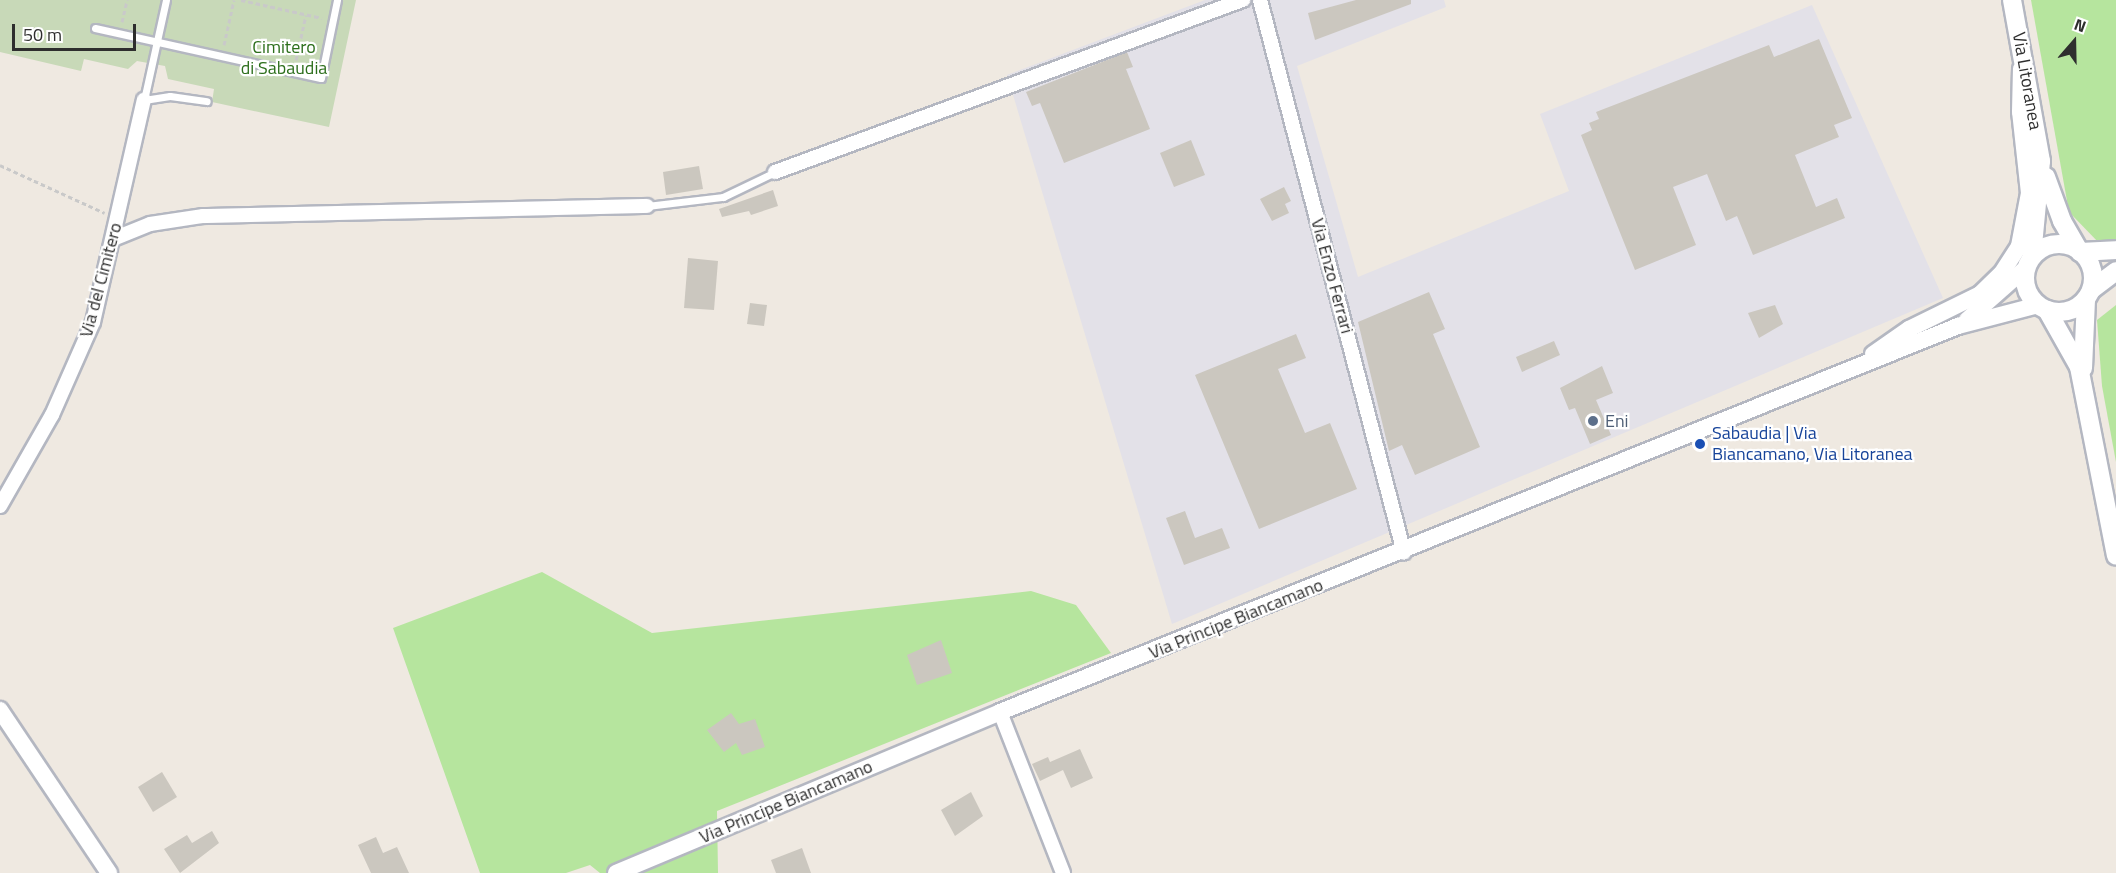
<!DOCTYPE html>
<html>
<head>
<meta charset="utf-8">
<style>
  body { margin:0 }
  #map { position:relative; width:2116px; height:873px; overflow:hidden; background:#efe9e1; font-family:"Titillium Web",sans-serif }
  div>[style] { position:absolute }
  .industrial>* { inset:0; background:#e3e1e8 }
  .green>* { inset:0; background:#b6e59e }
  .cemetery>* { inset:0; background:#c8d9b8 }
  .building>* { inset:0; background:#cbc7bf }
  .path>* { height:3px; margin-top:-1.5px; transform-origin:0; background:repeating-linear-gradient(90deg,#c9c9c9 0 4.5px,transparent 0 7.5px) }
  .roads { filter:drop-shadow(2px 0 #b4b7c1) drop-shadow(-2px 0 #b4b7c1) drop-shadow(0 2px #b4b7c1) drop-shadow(0 -2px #b4b7c1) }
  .service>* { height:7px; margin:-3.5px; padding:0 3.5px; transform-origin:3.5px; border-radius:3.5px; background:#fff }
  .minor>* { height:14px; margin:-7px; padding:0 7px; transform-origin:7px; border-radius:7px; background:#fff }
  .tertiary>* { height:16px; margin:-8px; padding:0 8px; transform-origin:8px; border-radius:8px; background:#fff }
  .secondary>* { height:18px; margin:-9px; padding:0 9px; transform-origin:9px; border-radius:9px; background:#fff }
  .secondary>.ring { margin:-9px; padding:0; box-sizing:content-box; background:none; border:18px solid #fff; border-radius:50% }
  .dots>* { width:16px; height:16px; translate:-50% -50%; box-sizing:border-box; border:3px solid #fff; border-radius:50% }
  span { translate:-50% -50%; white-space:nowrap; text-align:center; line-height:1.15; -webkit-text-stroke:4.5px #fff; paint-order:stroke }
  .park-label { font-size:18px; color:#2c6e1b }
  .street-label { font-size:18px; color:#2e2e2e }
  .service-label { font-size:18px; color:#4e5e75 }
  .left { translate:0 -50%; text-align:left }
  .transit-label { font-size:18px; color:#164399 }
  .north { position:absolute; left:2044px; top:12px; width:60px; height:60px; -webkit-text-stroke:4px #fff; paint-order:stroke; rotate:20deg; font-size:16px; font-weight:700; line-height:24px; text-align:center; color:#2e2e2e }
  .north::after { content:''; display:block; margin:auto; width:21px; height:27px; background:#2e2e2e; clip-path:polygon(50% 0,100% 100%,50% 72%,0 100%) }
  .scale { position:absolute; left:12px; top:24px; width:124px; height:27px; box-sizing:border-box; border:3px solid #2e2e2e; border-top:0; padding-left:8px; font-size:18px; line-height:21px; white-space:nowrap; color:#2e2e2e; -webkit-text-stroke:4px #fff; paint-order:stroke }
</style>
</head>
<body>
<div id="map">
  <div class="industrial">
    <div style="clip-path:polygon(1205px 0,1444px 0,1446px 7px,1297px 66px,1358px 277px,1569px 191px,1540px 114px,1812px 5px,1943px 298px,1172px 624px,1007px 75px)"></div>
  </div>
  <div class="green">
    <div style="clip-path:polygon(2031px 0,2116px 0,2116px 242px,2100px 244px,2069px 212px)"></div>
    <div style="clip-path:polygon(2116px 305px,2116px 462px,2102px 386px,2097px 320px)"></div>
    <div style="clip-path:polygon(542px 572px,652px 633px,1031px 591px,1076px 605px,1111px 653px,717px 811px,718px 873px,600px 873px,590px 865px,566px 873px,480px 873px,393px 628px)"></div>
  </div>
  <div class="cemetery">
    <div style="clip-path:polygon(0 0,356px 0,329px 127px,212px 102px,214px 89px,168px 79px,165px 66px,137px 61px,128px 69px,84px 59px,81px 71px,0 52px)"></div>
  </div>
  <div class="building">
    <div style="clip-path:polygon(1356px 0,1411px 0,1411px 4px,1315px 40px,1308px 13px)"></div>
    <div style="clip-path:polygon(1819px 39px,1852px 118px,1834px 125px,1839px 137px,1795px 155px,1816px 207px,1837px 198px,1845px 218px,1753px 255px,1737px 216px,1726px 221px,1707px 174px,1673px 187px,1696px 245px,1635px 270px,1581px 135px,1592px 130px,1589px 123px,1599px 119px,1596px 112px,1769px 45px,1774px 57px)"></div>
    <div style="clip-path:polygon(1127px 52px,1133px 67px,1126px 69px,1150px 129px,1064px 163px,1040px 103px,1032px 106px,1026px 92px)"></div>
    <div style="clip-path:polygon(1191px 140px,1205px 175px,1174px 187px,1160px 153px)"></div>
    <div style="clip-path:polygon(699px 166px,703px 189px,666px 195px,663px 172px)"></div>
    <div style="clip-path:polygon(1284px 187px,1291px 201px,1285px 204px,1289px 213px,1272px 221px,1260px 199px)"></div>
    <div style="clip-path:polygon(773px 190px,778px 206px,751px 215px,749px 211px,722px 217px,719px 209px)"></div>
    <div style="clip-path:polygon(688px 258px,718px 261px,714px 310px,684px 308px)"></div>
    <div style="clip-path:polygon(1429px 292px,1445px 329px,1433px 334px,1480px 447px,1415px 475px,1402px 445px,1389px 451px,1358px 322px)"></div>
    <div style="clip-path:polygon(750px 303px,767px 305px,764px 326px,747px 324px)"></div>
    <div style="clip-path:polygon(1775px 305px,1783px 324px,1759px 338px,1748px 313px)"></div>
    <div style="clip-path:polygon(1296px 334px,1306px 358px,1278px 369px,1305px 433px,1330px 423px,1357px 489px,1259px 529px,1195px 375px)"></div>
    <div style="clip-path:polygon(1554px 341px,1560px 355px,1522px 372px,1516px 357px)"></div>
    <div style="clip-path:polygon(1602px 366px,1613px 393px,1596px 400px,1611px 435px,1590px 444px,1575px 408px,1569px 410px,1560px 388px)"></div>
    <div style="clip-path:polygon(1185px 511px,1195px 538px,1222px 528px,1230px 548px,1184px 565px,1166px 518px)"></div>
    <div style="clip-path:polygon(941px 640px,952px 673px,917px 685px,907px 655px)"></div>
    <div style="clip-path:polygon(731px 713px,739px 724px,755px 719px,765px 747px,742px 755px,736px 743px,724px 752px,707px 730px)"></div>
    <div style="clip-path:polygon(1080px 749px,1093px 778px,1071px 788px,1063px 770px,1040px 781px,1032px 764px,1048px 757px,1050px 762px)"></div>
    <div style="clip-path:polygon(162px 772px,177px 797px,153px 812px,138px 787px)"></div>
    <div style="clip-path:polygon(971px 792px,983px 816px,955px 836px,941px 810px)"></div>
    <div style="clip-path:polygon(212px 831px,219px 843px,180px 873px,164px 849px,187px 835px,192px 843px)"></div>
    <div style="clip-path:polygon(376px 837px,383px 853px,397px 847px,409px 873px,371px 873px,358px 845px)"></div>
    <div style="clip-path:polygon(802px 848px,811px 873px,776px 873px,771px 860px)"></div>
  </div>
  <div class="path">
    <div style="left:241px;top:0;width:83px;rotate:12.5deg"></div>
    <div style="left:122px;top:22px;width:23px;rotate:-77deg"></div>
    <div style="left:224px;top:45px;width:46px;rotate:-77.5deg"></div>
    <div style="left:296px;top:60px;width:46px;rotate:-77.5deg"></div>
    <div style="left:0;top:165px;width:115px;rotate:24.6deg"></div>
  </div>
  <div class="roads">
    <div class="service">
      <div style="left:166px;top:0;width:102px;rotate:102.4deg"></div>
      <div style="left:144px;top:100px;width:26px;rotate:-9deg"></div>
      <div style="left:170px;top:96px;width:37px;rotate:8deg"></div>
      <div style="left:95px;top:28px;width:231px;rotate:12.5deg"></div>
      <div style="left:321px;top:78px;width:80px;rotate:-78.4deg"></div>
      <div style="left:647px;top:206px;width:77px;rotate:-6.8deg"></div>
      <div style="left:723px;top:197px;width:58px;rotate:-25.7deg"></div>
    </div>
    <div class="minor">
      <div style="left:1260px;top:0;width:571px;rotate:75.4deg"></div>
      <div style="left:775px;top:172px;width:499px;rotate:-20.2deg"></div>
      <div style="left:113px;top:239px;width:40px;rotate:-22deg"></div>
      <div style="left:150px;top:224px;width:54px;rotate:-8.6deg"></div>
      <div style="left:203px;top:216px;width:444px;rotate:-1.3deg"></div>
      <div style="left:0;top:506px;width:105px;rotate:-60.3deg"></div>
      <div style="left:52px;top:415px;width:102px;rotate:-66.2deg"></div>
      <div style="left:93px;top:322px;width:228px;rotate:-77.1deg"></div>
      <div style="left:1000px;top:712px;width:173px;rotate:68.6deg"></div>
    </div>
    <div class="tertiary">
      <div style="left:1967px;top:320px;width:80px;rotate:-41.5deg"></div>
      <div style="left:1873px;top:354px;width:44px;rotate:-34.8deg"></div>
      <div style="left:1909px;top:329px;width:79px;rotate:-26.2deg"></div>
      <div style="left:1980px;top:294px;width:29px;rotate:-44deg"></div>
      <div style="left:2001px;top:274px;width:33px;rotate:-57deg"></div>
      <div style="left:2019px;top:246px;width:54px;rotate:-79.3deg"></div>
      <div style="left:2029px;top:193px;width:81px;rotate:-96.3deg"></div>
      <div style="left:2020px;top:112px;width:43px;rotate:-88.7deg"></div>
      <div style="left:0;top:710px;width:196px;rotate:56.2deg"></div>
      <div style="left:616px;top:873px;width:416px;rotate:-22.7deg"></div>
      <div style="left:1000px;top:712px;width:1033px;rotate:-21.95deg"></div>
      <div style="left:1958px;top:326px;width:83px;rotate:-14.7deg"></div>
    </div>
    <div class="secondary">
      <div style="left:2012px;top:0;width:164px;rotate:79.8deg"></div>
      <div style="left:2041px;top:161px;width:96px;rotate:95.4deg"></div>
      <div style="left:2046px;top:177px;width:47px;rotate:70deg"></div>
      <div style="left:2062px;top:221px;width:36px;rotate:60deg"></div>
      <div style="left:2080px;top:252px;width:36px;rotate:-3deg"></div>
      <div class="ring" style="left:2025px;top:244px;width:50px;height:50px"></div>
      <div style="left:2091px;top:290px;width:31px;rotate:-37deg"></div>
      <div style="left:2047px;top:310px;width:65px;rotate:60.7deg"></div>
      <div style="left:2079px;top:367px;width:192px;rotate:78.9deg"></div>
      <div style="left:2083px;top:368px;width:69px;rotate:-87.5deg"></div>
    </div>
  </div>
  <div class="dots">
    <div style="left:1593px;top:421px;background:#5c6f8a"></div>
    <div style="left:1700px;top:444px;background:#1a4fb4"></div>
  </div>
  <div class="park-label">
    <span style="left:284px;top:58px">Cimitero<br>di Sabaudia</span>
  </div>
  <div class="street-label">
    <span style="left:2027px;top:81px;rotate:80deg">Via Litoranea</span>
    <span style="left:1332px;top:276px;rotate:75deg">Via Enzo Ferrari</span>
    <span style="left:101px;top:280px;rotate:-75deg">Via del Cimitero</span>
    <span style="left:1236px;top:619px;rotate:-22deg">Via Principe Biancamano</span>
    <span style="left:786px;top:802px;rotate:-23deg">Via Principe Biancamano</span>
  </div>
  <div class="service-label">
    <span class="left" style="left:1605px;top:421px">Eni</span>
  </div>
  <div class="transit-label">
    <span class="left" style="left:1712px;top:444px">Sabaudia | Via<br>Biancamano, Via Litoranea</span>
  </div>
  <div class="north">N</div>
  <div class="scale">50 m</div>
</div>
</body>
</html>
